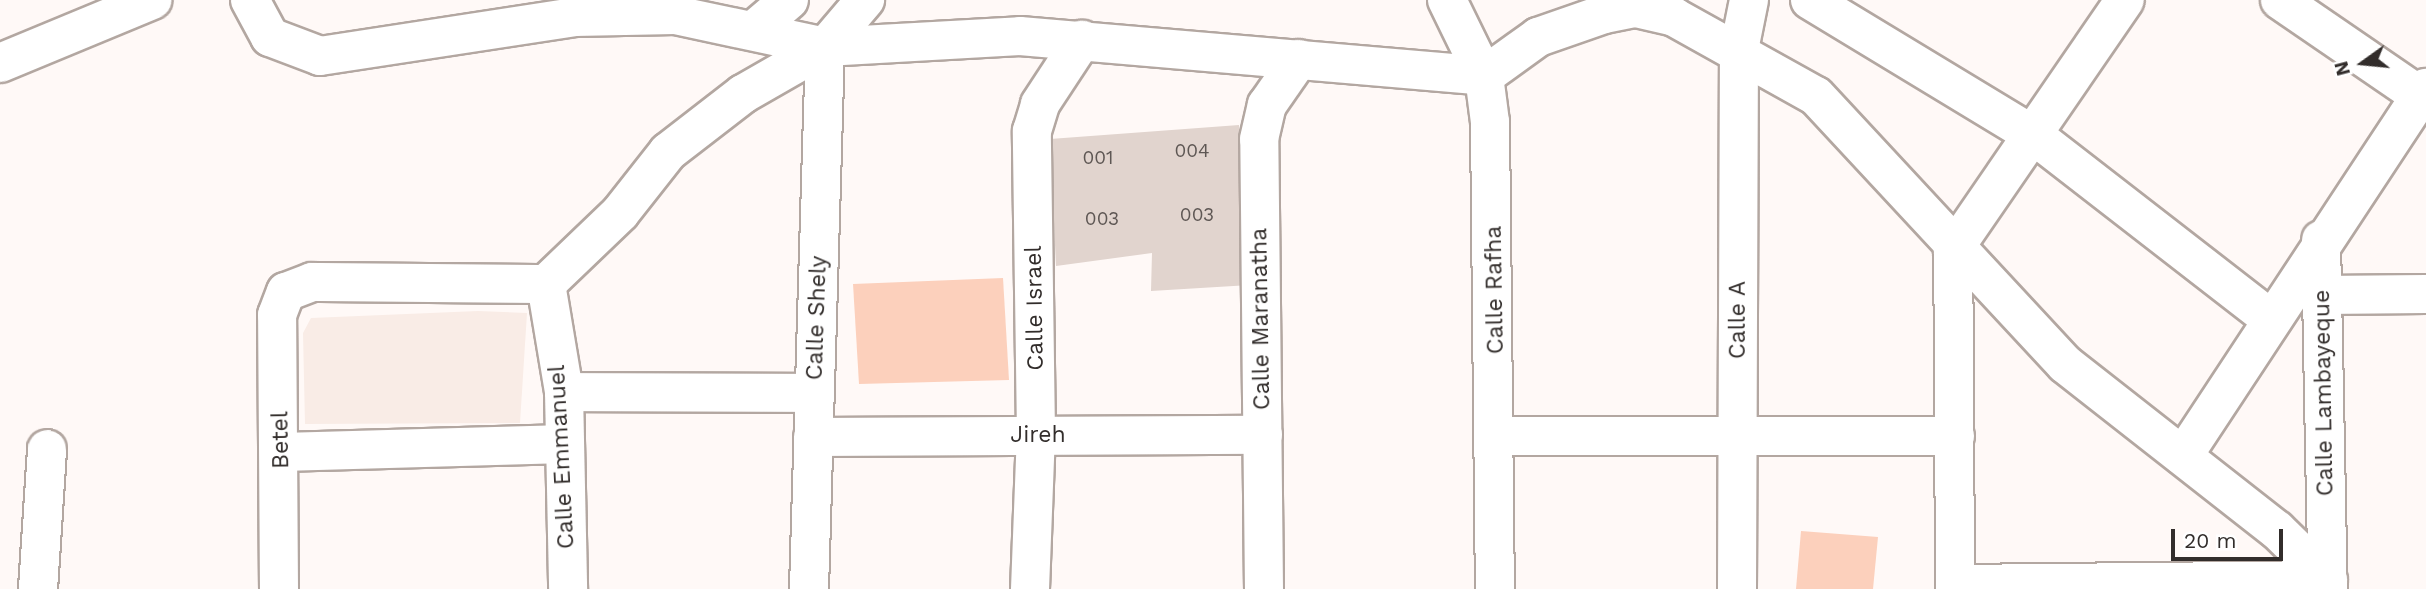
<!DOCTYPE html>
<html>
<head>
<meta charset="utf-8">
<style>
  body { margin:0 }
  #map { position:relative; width:2426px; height:589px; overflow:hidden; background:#fff9f7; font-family:"Work Sans",sans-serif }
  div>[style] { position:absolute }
  .built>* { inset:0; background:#f9ece6 }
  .green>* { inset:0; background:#fcd0bc }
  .building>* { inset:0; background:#e1d4ce }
  .roads { filter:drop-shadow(2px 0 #b3a7a1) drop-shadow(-2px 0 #b3a7a1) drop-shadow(0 2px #b3a7a1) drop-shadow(0 -2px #b3a7a1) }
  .minor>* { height:38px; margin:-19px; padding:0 19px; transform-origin:19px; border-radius:19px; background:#fff }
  span { translate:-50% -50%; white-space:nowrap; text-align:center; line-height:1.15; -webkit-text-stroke:5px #fff; paint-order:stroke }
  .number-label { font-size:19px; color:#5e5754 }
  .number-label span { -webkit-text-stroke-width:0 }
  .street-label { font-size:23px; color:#322d2b }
  .north { position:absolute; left:2328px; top:28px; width:70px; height:70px; -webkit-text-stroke:5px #fff; paint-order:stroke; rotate:255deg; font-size:19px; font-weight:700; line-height:28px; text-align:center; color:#322d2b }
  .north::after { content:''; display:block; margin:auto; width:24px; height:32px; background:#322d2b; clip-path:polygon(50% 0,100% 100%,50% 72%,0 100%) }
  .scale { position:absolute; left:2171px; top:529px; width:112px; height:32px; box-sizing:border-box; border:4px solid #322d2b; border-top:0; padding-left:9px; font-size:21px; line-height:24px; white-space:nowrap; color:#322d2b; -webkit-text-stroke:5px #fff; paint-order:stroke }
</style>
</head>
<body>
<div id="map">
  <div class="built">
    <div style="clip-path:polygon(478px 311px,527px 313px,520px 423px,305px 424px,303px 333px,311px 318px)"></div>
  </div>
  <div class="green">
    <div style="clip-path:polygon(1003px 278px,1009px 380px,859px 384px,853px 284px)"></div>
    <div style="clip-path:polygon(1801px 531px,1878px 537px,1873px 589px,1796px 589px)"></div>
  </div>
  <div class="building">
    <div style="clip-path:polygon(1239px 125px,1250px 285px,1151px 291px,1152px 253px,1056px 266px,1050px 139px)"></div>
  </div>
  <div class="roads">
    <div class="minor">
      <div style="left:250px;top:0;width:42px;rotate:61.6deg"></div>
      <div style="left:270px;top:37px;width:53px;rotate:20.8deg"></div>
      <div style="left:320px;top:56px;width:257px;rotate:-8.7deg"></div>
      <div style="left:574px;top:17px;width:101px;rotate:-1.1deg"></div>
      <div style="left:675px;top:15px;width:153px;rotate:12deg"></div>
      <div style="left:825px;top:47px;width:195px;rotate:-3.2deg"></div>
      <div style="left:1020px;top:36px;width:466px;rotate:4.9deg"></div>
      <div style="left:1484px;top:76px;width:67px;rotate:-35.8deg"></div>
      <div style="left:1538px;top:37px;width:70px;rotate:-19.2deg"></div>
      <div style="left:1604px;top:14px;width:33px;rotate:-11deg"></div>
      <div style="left:1636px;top:8px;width:39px;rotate:13deg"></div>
      <div style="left:1674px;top:17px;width:162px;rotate:29.1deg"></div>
      <div style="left:1816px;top:96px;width:366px;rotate:47.1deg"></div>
      <div style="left:2065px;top:364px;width:269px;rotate:38.1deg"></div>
      <div style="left:2277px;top:530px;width:71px;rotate:44.4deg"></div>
      <div style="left:1447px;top:0;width:85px;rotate:64deg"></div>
      <div style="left:1484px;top:76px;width:46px;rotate:82.6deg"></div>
      <div style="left:1490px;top:122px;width:467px;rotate:89.4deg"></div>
      <div style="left:1810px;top:0;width:264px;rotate:31.2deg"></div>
      <div style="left:2036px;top:137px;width:295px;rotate:37.8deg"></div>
      <div style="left:2280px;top:0;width:170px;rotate:34.4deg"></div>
      <div style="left:754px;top:30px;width:46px;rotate:-40.6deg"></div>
      <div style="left:0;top:63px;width:165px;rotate:-22.5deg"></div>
      <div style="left:2321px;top:240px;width:349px;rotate:88.9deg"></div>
      <div style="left:546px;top:284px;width:103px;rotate:-43.8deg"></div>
      <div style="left:620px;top:213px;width:78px;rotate:-51.8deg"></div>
      <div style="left:668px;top:152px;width:95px;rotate:-37.7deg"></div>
      <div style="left:743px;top:94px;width:95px;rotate:-29.8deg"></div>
      <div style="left:825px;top:47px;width:62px;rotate:-49.6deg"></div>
      <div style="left:546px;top:284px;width:109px;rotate:80.5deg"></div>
      <div style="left:564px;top:392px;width:197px;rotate:88.8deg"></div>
      <div style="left:2322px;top:295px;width:104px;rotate:-0.6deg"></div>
      <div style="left:564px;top:392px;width:251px;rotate:0.2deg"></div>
      <div style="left:1497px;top:436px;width:458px"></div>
      <div style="left:813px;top:437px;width:450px;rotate:-0.3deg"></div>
      <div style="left:283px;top:452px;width:282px;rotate:-1.6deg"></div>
      <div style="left:2183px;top:456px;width:441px;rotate:-56.6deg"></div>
      <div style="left:1955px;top:584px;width:373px;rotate:-0.6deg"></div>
      <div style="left:38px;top:589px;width:140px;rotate:-86.3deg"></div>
      <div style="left:279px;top:589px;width:274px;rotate:-90.4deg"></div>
      <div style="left:277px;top:315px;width:25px;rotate:-69deg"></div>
      <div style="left:286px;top:292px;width:28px;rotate:-21deg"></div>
      <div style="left:312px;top:282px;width:234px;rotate:0.5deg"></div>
      <div style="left:809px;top:589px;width:542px;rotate:-88.31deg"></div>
      <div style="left:1030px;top:589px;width:155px;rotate:-87.8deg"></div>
      <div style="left:1036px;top:434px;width:303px;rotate:-90.8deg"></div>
      <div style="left:1032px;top:131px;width:28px;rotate:-73deg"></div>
      <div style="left:1040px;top:104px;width:77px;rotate:-56.7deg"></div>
      <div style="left:1264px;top:589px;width:450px;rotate:-90.6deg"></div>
      <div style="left:1259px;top:139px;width:35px;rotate:-77deg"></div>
      <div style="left:1267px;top:105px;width:56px;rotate:-55.2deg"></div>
      <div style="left:1737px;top:589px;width:539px;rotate:-89.79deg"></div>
      <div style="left:1739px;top:50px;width:51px;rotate:-78.7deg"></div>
      <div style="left:1955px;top:589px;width:339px;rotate:-90.3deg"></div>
      <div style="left:1953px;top:250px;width:303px;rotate:-55.5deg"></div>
    </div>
  </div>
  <div class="number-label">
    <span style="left:1192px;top:151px">004</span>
    <span style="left:1098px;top:158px">001</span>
    <span style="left:1197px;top:215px">003</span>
    <span style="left:1102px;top:219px">003</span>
  </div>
  <div class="street-label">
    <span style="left:1495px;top:290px;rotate:-91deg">Calle Rafha</span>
    <span style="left:1035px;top:308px;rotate:-91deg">Calle Israel</span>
    <span style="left:817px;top:318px;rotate:-88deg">Calle Shely</span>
    <span style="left:1261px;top:319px;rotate:-91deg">Calle Maranatha</span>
    <span style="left:1738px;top:320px;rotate:-90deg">Calle A</span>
    <span style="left:2324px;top:393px;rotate:-91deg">Calle Lambayeque</span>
    <span style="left:1038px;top:435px">Jireh</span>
    <span style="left:281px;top:440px;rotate:-91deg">Betel</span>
    <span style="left:562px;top:457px;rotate:-93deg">Calle Emmanuel</span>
  </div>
  <div class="north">N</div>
  <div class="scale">20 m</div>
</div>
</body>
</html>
